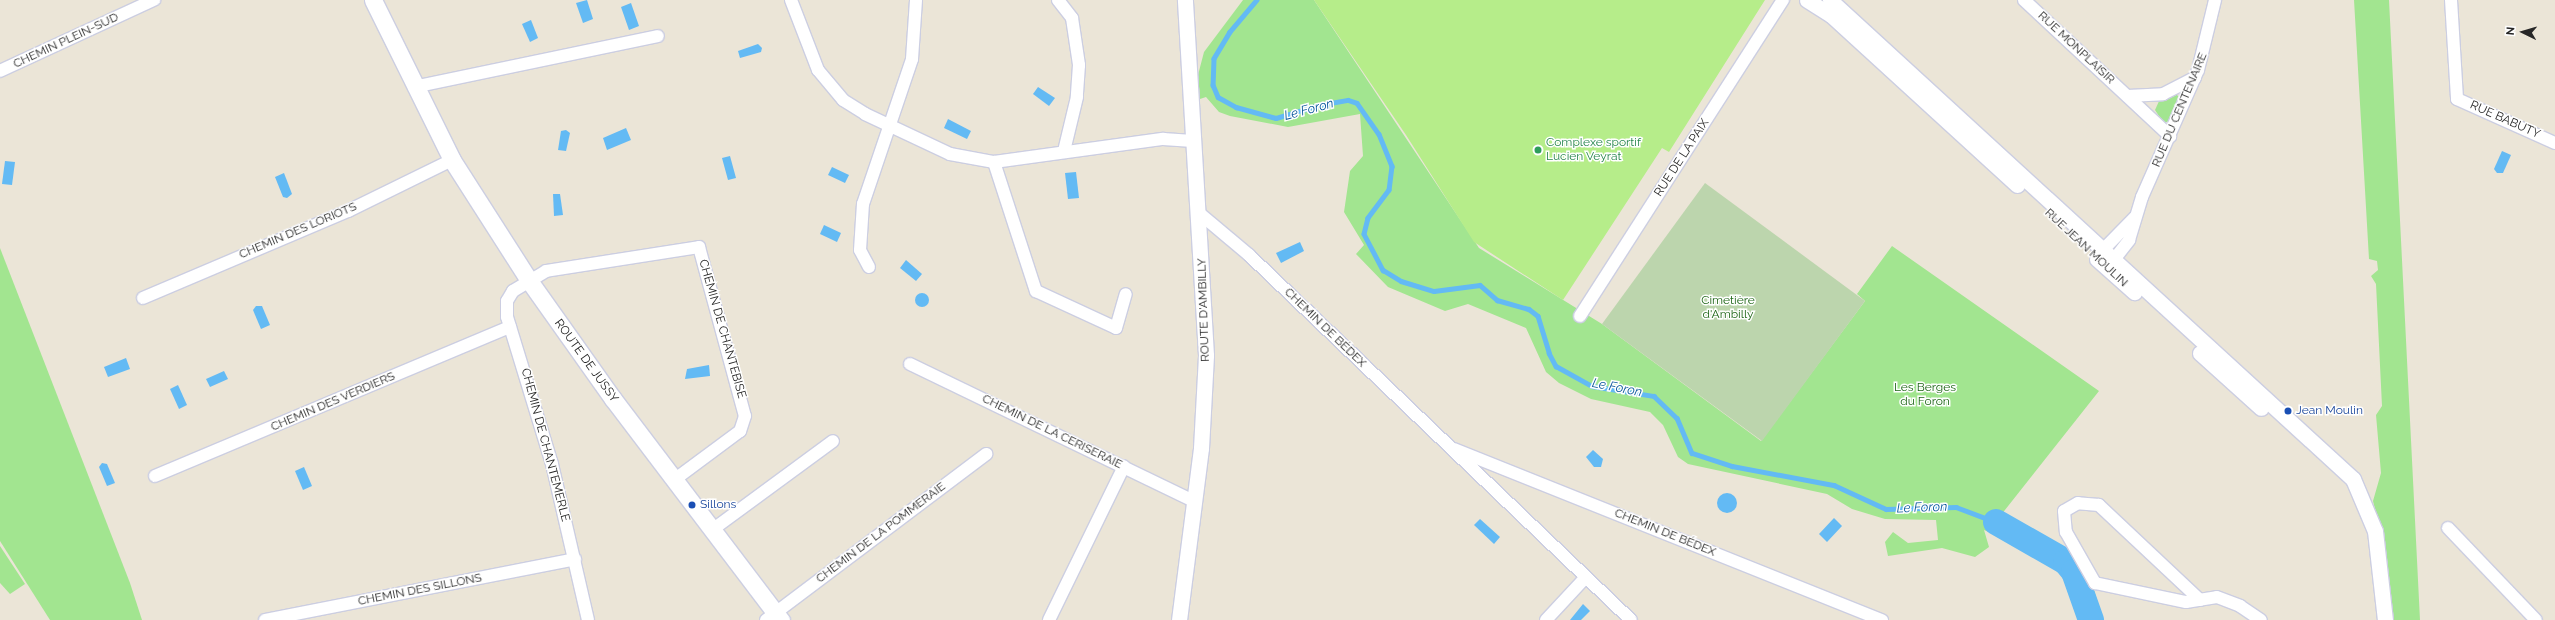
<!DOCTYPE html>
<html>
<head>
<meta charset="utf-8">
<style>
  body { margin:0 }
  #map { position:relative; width:2555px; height:620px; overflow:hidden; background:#ebe5d7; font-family:Raleway,sans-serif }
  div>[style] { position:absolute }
  .green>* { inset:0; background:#a2e590 }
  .cemetery>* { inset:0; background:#bcd5ad }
  .pitch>* { inset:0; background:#b6ed8a }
  .water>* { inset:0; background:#63baf4 }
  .round { border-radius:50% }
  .stream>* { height:4.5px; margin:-2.25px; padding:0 2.25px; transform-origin:2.25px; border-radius:2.25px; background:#63baf4 }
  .river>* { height:26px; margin:-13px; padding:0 13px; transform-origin:13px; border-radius:13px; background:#63baf4 }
  .roads { filter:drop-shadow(1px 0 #cccee1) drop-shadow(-1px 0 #cccee1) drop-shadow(0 1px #cccee1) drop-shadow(0 -1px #cccee1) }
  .minor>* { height:12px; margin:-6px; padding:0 6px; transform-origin:6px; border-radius:6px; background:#fff }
  .tertiary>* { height:15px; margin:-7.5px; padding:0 7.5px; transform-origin:7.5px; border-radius:7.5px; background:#fff }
  .secondary>* { height:17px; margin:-8.5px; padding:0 8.5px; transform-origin:8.5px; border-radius:8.5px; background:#fff }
  .dots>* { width:11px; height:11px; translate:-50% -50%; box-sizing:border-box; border:2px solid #fff; border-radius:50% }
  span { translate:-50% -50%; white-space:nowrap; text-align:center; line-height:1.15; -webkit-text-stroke:3px #fff; paint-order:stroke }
  .street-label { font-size:12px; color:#272727 }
  .leisure-label { font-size:12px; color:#27864d }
  .left { translate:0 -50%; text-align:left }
  .park-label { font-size:12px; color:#1c6515 }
  .transit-label { font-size:12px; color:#164399 }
  .water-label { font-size:13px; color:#07559b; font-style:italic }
  .north { position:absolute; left:2503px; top:12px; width:40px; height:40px; -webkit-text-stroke:3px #fff; paint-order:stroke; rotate:275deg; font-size:11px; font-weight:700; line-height:16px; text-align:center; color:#272727 }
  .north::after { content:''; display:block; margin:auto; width:14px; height:18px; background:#272727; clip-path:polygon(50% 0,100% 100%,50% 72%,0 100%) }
</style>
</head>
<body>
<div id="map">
  <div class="green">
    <div style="clip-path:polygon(1243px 0,1314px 0,1479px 248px,1602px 324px,1761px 441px,1865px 301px,1857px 294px,1892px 246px,2099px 391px,2001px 515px,1996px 535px,1984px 530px,1989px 547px,1975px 557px,1942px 548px,1888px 556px,1885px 542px,1893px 532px,1908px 543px,1938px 540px,1936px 520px,1885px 519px,1852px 509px,1827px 494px,1688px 464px,1678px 457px,1663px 425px,1650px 412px,1591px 399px,1559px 383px,1546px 372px,1526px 328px,1468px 304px,1445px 311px,1388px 287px,1356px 254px,1364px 245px,1344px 212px,1350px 171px,1363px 156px,1360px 114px,1288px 127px,1230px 116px,1219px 112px,1206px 97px,1200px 99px,1198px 75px,1204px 52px)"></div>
    <div style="clip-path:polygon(2354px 0,2389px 0,2420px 620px,2393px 620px,2385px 548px,2373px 501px,2381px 473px,2376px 415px,2382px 406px,2376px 284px,2371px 276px,2378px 270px,2377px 261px,2369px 259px)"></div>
    <div style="clip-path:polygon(2175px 93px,2181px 99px,2169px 122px,2163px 122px,2155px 110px,2160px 99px)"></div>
    <div style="clip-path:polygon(0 248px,130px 583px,142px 620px,50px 620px,0 541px)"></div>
    <div style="clip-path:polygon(0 546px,25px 584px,10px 594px,0 583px)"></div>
    <div style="clip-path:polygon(2067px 553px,2076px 558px,2087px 589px,2094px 590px,2103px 620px,2095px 620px)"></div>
  </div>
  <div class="cemetery">
    <div style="clip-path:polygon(1705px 183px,1865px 301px,1762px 441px,1602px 324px)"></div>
  </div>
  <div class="pitch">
    <div style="clip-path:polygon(1314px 0,1765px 0,1669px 152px,1662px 148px,1563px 300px,1474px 242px,1406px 135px)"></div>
  </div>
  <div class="water">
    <div style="clip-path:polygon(587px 0,593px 19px,583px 23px,576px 3px)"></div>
    <div style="clip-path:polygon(631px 3px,639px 26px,629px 30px,621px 7px)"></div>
    <div style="clip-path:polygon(531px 20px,538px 38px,530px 42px,522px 24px)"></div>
    <div style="clip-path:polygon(758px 44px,762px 48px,761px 52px,740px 58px,738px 51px)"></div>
    <div style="clip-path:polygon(1038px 87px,1055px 98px,1049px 106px,1033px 94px)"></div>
    <div style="clip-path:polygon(948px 119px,971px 131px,967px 139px,944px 128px)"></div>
    <div style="clip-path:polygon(626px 128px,631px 140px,607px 150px,603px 138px)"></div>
    <div style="clip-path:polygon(566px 130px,570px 133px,566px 151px,558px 150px,561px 131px)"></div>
    <div style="clip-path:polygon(2502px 151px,2511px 155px,2503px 173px,2497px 173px,2494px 169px)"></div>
    <div style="clip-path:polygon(730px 156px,736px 178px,728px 180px,722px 158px)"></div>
    <div style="clip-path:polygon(5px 161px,15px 162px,12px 185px,2px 184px)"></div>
    <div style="clip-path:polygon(832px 167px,849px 175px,845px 183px,828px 175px)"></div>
    <div style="clip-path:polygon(1076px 172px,1079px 198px,1068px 199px,1065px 173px)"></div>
    <div style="clip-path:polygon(284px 173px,292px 194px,287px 198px,283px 197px,275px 177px)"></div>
    <div style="clip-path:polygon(553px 194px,560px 194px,563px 215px,554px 216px)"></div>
    <div style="clip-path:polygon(824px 225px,841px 233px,837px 242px,820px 234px)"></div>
    <div style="clip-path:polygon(1300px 242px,1304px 251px,1281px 263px,1276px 253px)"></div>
    <div style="clip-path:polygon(906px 260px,922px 274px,916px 281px,900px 268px)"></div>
    <div class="round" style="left:915px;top:293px;width:14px;height:14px"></div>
    <div style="clip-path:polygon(256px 306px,262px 306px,270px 325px,261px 329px,253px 310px)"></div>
    <div style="clip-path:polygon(126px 358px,130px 369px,108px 377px,104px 367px)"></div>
    <div style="clip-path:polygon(709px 365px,710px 376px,685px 379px,687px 369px)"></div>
    <div style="clip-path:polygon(224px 371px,228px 379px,210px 387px,206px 379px)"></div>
    <div style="clip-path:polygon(178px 385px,187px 405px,179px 409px,170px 389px)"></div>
    <div style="clip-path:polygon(1593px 450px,1603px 459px,1601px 467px,1594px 467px,1586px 457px)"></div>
    <div style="clip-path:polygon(102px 463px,107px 464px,115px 483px,107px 486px,99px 467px)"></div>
    <div style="clip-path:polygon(304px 467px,312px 486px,303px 490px,295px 471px)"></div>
    <div class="round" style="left:1717px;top:493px;width:20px;height:20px"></div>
    <div style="clip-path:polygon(1834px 518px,1842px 526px,1827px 542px,1819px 534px)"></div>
    <div style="clip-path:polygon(1480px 519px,1500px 537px,1494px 544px,1474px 525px)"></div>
    <div style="clip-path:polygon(1583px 604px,1590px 611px,1581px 620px,1570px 620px)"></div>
  </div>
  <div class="stream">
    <div style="left:1257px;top:0;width:42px;rotate:130.2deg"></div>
    <div style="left:1230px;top:32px;width:31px;rotate:121deg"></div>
    <div style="left:1214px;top:59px;width:26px;rotate:92deg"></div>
    <div style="left:1213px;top:85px;width:13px;rotate:67deg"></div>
    <div style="left:1218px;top:97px;width:21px;rotate:29deg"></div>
    <div style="left:1236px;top:107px;width:41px;rotate:15.4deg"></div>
    <div style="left:1276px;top:118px;width:45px;rotate:-16.8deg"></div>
    <div style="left:1319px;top:105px;width:29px;rotate:-10deg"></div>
    <div style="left:1348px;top:100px;width:9px;rotate:18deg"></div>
    <div style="left:1357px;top:103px;width:38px;rotate:55deg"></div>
    <div style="left:1379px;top:134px;width:35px;rotate:68deg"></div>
    <div style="left:1392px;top:166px;width:24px;rotate:97deg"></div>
    <div style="left:1389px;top:190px;width:35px;rotate:127deg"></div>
    <div style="left:1368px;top:218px;width:16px;rotate:104deg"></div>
    <div style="left:1364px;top:234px;width:41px;rotate:62.2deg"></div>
    <div style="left:1383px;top:270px;width:21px;rotate:31deg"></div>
    <div style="left:1401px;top:281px;width:34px;rotate:17deg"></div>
    <div style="left:1434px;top:291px;width:46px;rotate:-7.4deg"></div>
    <div style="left:1480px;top:285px;width:23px;rotate:41deg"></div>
    <div style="left:1497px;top:300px;width:33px;rotate:16deg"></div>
    <div style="left:1529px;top:309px;width:11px;rotate:38deg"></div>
    <div style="left:1538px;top:316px;width:39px;rotate:73deg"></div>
    <div style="left:1549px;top:353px;width:15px;rotate:62deg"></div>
    <div style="left:1556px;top:366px;width:41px;rotate:29.1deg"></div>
    <div style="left:1592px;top:386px;width:63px;rotate:9.2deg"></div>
    <div style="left:1654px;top:396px;width:32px;rotate:44deg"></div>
    <div style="left:1677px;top:418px;width:38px;rotate:67deg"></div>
    <div style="left:1692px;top:453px;width:42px;rotate:18deg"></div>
    <div style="left:1732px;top:466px;width:104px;rotate:10.6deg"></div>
    <div style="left:1834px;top:485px;width:57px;rotate:24.8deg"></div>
    <div style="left:1886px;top:509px;width:70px;rotate:-1.6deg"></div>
    <div style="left:1956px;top:507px;width:43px;rotate:20.6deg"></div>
  </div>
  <div class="river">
    <div style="left:1996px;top:522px;width:81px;rotate:29.7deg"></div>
    <div style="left:2066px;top:562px;width:13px;rotate:51deg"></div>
    <div style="left:2074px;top:572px;width:51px;rotate:70.5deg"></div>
  </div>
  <div class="roads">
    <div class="minor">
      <div style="left:791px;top:0;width:75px;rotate:68.9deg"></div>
      <div style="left:818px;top:70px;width:39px;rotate:50deg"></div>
      <div style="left:843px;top:100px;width:26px;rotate:32deg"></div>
      <div style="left:865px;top:114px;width:94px;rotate:25.2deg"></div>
      <div style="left:950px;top:154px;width:45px;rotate:10.3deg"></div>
      <div style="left:994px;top:162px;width:171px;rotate:-7.8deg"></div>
      <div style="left:1163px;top:139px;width:30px;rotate:4deg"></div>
      <div style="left:1058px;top:0;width:23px;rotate:52deg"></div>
      <div style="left:1072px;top:18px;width:48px;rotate:81.5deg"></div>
      <div style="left:1079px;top:65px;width:32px;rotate:94deg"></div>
      <div style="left:1077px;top:97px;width:56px;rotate:103.5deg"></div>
      <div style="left:2024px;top:0;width:200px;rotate:43deg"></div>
      <div style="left:2451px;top:0;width:99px;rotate:86.5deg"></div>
      <div style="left:2457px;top:99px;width:107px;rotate:24.2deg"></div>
      <div style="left:0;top:71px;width:170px;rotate:-24.8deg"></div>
      <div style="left:414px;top:87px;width:249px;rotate:-11.8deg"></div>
      <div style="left:2128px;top:96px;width:35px;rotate:-3deg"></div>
      <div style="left:2163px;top:94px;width:36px;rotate:-27deg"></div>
      <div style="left:994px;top:162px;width:136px;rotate:72deg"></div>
      <div style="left:1036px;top:291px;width:88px;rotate:24.8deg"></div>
      <div style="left:1116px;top:328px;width:35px;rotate:-74deg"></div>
      <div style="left:1199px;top:213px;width:65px;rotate:40deg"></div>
      <div style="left:1249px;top:255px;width:528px;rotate:43.7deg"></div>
      <div style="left:2097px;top:256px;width:54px;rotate:-45.7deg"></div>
      <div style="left:2109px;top:266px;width:33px;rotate:-52deg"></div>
      <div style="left:2129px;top:240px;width:45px;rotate:-73.2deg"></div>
      <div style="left:2142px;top:197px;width:139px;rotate:-66.2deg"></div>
      <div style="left:2198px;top:70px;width:72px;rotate:-76.3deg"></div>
      <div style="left:869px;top:267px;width:19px;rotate:-118deg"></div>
      <div style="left:860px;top:250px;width:46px;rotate:-86.3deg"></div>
      <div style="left:863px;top:204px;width:153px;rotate:-71.3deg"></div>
      <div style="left:912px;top:59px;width:59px;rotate:-86.1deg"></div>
      <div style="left:143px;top:298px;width:223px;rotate:-23deg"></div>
      <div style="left:348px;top:211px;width:116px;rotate:-26.1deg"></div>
      <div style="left:1580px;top:316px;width:376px;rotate:-57.3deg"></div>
      <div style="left:910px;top:364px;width:315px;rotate:25.8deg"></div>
      <div style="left:1454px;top:449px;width:461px;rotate:21.8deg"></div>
      <div style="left:155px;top:476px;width:385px;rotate:-22.8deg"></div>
      <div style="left:2448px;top:528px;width:127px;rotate:46.3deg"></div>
      <div style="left:712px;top:530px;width:150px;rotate:-36.3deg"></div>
      <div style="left:2200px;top:600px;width:139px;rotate:-136.8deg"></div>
      <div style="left:2099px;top:505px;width:21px;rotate:-175deg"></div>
      <div style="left:2078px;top:503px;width:16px;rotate:150deg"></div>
      <div style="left:2064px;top:511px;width:21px;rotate:85deg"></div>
      <div style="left:2066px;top:532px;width:59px;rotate:60.4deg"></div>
      <div style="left:2095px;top:583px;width:93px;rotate:11.8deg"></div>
      <div style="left:2186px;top:602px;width:31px;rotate:-9deg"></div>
      <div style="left:2217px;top:597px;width:25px;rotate:21deg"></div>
      <div style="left:2240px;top:606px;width:25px;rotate:34deg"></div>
      <div style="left:265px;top:620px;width:316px;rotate:-11.1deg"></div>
      <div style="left:588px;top:620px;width:160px;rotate:-103deg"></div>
      <div style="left:552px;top:464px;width:154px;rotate:-107deg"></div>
      <div style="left:507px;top:317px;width:16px;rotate:-90deg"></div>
      <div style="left:507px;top:301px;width:12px;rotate:-59deg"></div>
      <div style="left:513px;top:291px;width:39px;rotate:-31deg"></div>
      <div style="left:546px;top:271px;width:155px;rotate:-8.9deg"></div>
      <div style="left:699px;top:247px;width:175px;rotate:74.8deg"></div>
      <div style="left:745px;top:416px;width:16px;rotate:108deg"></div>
      <div style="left:740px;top:431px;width:82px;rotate:143.4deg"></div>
      <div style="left:766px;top:620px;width:276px;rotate:-37deg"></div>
      <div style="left:1049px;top:620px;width:171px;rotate:-64deg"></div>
      <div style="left:1546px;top:620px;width:57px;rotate:-47.1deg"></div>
    </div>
    <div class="tertiary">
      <div style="left:1807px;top:0;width:28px;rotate:32deg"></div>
      <div style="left:1831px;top:15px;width:252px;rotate:42.4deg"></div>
      <div style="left:1830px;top:0;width:709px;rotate:42.49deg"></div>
      <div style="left:2353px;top:479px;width:56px;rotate:67.1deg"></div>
      <div style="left:2375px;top:531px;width:90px;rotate:83.6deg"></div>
      <div style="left:2097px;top:259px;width:50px;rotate:41.7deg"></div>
      <div style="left:2200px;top:353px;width:82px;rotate:42deg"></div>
      <div style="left:1179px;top:620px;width:173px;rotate:-82.7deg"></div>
      <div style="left:1201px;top:448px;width:93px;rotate:-86.9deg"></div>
      <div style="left:1206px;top:355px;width:356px;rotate:-93.4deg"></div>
    </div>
    <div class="secondary">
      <div style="left:373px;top:0;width:178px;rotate:63.7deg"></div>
      <div style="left:452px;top:160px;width:141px;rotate:57.4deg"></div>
      <div style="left:528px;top:279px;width:147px;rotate:54.7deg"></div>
      <div style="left:613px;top:399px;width:278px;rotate:52.8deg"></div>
    </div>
  </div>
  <div class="dots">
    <div style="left:1538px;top:150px;background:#2e9e5b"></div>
    <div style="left:2288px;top:411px;background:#1a4fb4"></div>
    <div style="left:692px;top:505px;background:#1a4fb4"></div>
  </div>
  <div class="street-label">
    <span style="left:66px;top:41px;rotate:-25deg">CHEMIN PLEIN-SUD</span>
    <span style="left:2076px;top:48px;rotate:43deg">RUE MONPLAISIR</span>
    <span style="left:2180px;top:110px;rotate:-67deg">RUE DU CENTENAIRE</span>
    <span style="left:2505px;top:120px;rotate:24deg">RUE BABUTY</span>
    <span style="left:1682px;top:158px;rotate:-57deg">RUE DE LA PAIX</span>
    <span style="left:298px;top:231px;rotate:-23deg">CHEMIN DES LORIOTS</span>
    <span style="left:2086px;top:248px;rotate:43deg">RUE JEAN MOULIN</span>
    <span style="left:1204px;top:310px;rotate:-92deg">ROUTE D'AMBILLY</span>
    <span style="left:1325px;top:328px;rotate:44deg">CHEMIN DE BÉDEX</span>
    <span style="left:722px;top:329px;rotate:74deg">CHEMIN DE CHANTEBISE</span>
    <span style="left:586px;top:361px;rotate:54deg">ROUTE DE JUSSY</span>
    <span style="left:333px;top:402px;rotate:-23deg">CHEMIN DES VERDIERS</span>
    <span style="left:1052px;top:432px;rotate:26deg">CHEMIN DE LA CERISERAIE</span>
    <span style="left:545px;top:445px;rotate:75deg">CHEMIN DE CHANTEMERLE</span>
    <span style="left:881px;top:533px;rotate:-37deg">CHEMIN DE LA POMMERAIE</span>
    <span style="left:1665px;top:533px;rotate:22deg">CHEMIN DE BÉDEX</span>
    <span style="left:420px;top:590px;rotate:-11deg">CHEMIN DES SILLONS</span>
  </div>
  <div class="leisure-label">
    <span class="left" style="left:1546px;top:150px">Complexe sportif<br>Lucien Veyrat</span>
  </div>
  <div class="park-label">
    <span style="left:1728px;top:308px">Cimetière<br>d'Ambilly</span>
    <span style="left:1925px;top:395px">Les Berges<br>du Foron</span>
  </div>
  <div class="transit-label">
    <span class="left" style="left:2296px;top:411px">Jean Moulin</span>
    <span class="left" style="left:700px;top:505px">Sillons</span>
  </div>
  <div class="water-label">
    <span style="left:1309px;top:110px;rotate:-15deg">Le Foron</span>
    <span style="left:1617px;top:388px;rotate:11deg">Le Foron</span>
    <span style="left:1922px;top:508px;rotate:-2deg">Le Foron</span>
  </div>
  <div class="north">N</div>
</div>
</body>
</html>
